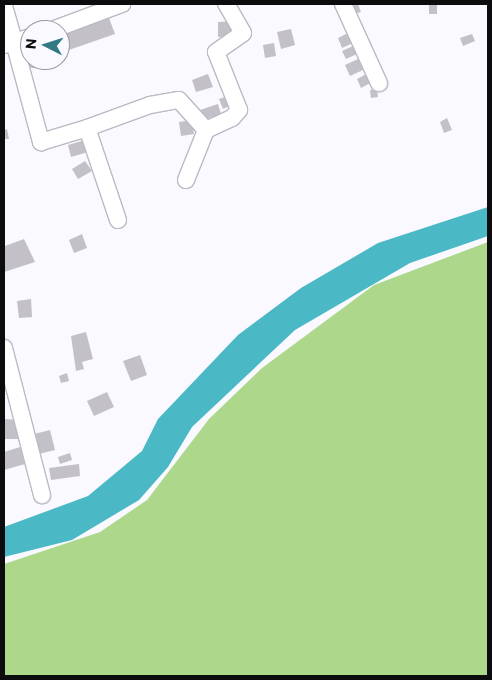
<!DOCTYPE html>
<html>
<head>
<meta charset="utf-8">
<style>
  body { margin:0 }
  #map { position:relative; width:492px; height:680px; overflow:hidden; background:#f9f9ff; font-family:Commissioner,sans-serif }
  div>[style] { position:absolute }
  .green>* { inset:0; background:#add88b }
  .water>* { inset:0; background:#4ab8c5 }
  .building>* { inset:0; background:#c4c0c8 }
  .roads { filter:drop-shadow(1px 0 #babac3) drop-shadow(-1px 0 #babac3) drop-shadow(0 1px #babac3) drop-shadow(0 -1px #babac3) }
  .minor>* { height:16px; margin:-8px; padding:0 8px; transform-origin:8px; border-radius:8px; background:#fff }
  span { translate:-50% -50%; white-space:nowrap; text-align:center; line-height:1.15; -webkit-text-stroke:4px #f9f9ff; paint-order:stroke }
  .frame { position:absolute; inset:0; border:5px solid #0c0c0f; pointer-events:none }
  .north { position:absolute; left:20px; top:20px; width:50px; height:50px; box-sizing:border-box; background:#f9f9ff; border:1px solid #9a9a9f; border-radius:50%; rotate:275deg; font-size:14px; font-weight:700; line-height:20px; text-align:center; color:#0c0c0f }
  .north::after { content:''; display:block; margin:auto; width:18px; height:22px; background:#327a81; clip-path:polygon(50% 0,100% 100%,50% 72%,0 100%) }
</style>
</head>
<body>
<div id="map">
  <div class="green">
    <div style="clip-path:polygon(488px 242px,488px 676px,4px 676px,4px 564px,100px 532px,147px 500px,209px 419px,262px 368px,374px 285px)"></div>
  </div>
  <div class="water">
    <div style="clip-path:polygon(488px 207px,488px 236px,410px 263px,295px 330px,192px 427px,168px 467px,139px 500px,72px 540px,4px 557px,4px 527px,88px 496px,142px 451px,158px 419px,238px 335px,301px 288px,378px 243px)"></div>
  </div>
  <div class="building">
    <div style="clip-path:polygon(348px 4px,358px 4px,361px 12px,351px 15px)"></div>
    <div style="clip-path:polygon(429px 4px,437px 4px,437px 14px,429px 14px)"></div>
    <div style="clip-path:polygon(109px 18px,115px 34px,66px 51px,60px 35px)"></div>
    <div style="clip-path:polygon(234px 21px,235px 36px,218px 37px,218px 22px)"></div>
    <div style="clip-path:polygon(291px 29px,295px 45px,281px 49px,277px 32px)"></div>
    <div style="clip-path:polygon(348px 33px,353px 43px,342px 48px,338px 38px)"></div>
    <div style="clip-path:polygon(472px 34px,475px 41px,463px 46px,460px 38px)"></div>
    <div style="clip-path:polygon(274px 43px,276px 56px,265px 58px,263px 45px)"></div>
    <div style="clip-path:polygon(353px 46px,357px 54px,346px 59px,342px 51px)"></div>
    <div style="clip-path:polygon(26px 50px,30px 60px,42px 60px,41px 69px,24px 67px)"></div>
    <div style="clip-path:polygon(358px 59px,363px 70px,350px 76px,345px 65px)"></div>
    <div style="clip-path:polygon(368px 73px,372px 82px,361px 88px,357px 79px)"></div>
    <div style="clip-path:polygon(208px 74px,213px 87px,196px 92px,192px 80px)"></div>
    <div style="clip-path:polygon(377px 89px,378px 97px,371px 98px,370px 90px)"></div>
    <div style="clip-path:polygon(228px 96px,232px 105px,223px 109px,219px 99px)"></div>
    <div style="clip-path:polygon(218px 104px,221px 114px,203px 120px,200px 110px)"></div>
    <div style="clip-path:polygon(447px 118px,452px 130px,444px 133px,440px 122px)"></div>
    <div style="clip-path:polygon(192px 120px,194px 134px,181px 136px,179px 122px)"></div>
    <div style="clip-path:polygon(7px 129px,9px 139px,4px 139px,4px 130px)"></div>
    <div style="clip-path:polygon(85px 140px,88px 152px,71px 157px,68px 145px)"></div>
    <div style="clip-path:polygon(85px 161px,92px 171px,78px 179px,72px 169px)"></div>
    <div style="clip-path:polygon(82px 234px,87px 248px,74px 253px,69px 240px)"></div>
    <div style="clip-path:polygon(24px 239px,35px 262px,4px 272px,5px 246px)"></div>
    <div style="clip-path:polygon(31px 299px,32px 317px,19px 318px,17px 301px)"></div>
    <div style="clip-path:polygon(86px 332px,93px 359px,82px 362px,84px 369px,76px 371px,71px 336px)"></div>
    <div style="clip-path:polygon(140px 355px,147px 375px,131px 381px,123px 361px)"></div>
    <div style="clip-path:polygon(67px 373px,69px 381px,61px 383px,59px 376px)"></div>
    <div style="clip-path:polygon(107px 392px,114px 407px,94px 416px,87px 401px)"></div>
    <div style="clip-path:polygon(4px 419px,21px 420px,20px 439px,4px 439px)"></div>
    <div style="clip-path:polygon(50px 430px,55px 450px,35px 455px,30px 435px)"></div>
    <div style="clip-path:polygon(20px 447px,25px 464px,4px 470px,4px 452px)"></div>
    <div style="clip-path:polygon(70px 453px,72px 460px,60px 464px,58px 457px)"></div>
    <div style="clip-path:polygon(79px 464px,80px 476px,51px 480px,49px 468px)"></div>
  </div>
  <div class="roads">
    <div class="minor">
      <div style="left:343px;top:4px;width:87px;rotate:65.5deg"></div>
      <div style="left:4px;top:6px;width:37px;rotate:74deg"></div>
      <div style="left:14px;top:42px;width:17px;rotate:-17deg"></div>
      <div style="left:52px;top:30px;width:75px;rotate:-20.4deg"></div>
      <div style="left:4px;top:45px;width:10px;rotate:-17deg"></div>
      <div style="left:14px;top:42px;width:104px;rotate:74.9deg"></div>
      <div style="left:41px;top:142px;width:48px;rotate:-16.9deg"></div>
      <div style="left:186px;top:180px;width:54px;rotate:-68.2deg"></div>
      <div style="left:118px;top:220px;width:97px;rotate:-108.6deg"></div>
      <div style="left:87px;top:128px;width:67px;rotate:-20.1deg"></div>
      <div style="left:150px;top:105px;width:29px;rotate:-10deg"></div>
      <div style="left:179px;top:100px;width:40px;rotate:48deg"></div>
      <div style="left:206px;top:130px;width:29px;rotate:-25deg"></div>
      <div style="left:232px;top:118px;width:11px;rotate:-49deg"></div>
      <div style="left:239px;top:110px;width:62px;rotate:-111.6deg"></div>
      <div style="left:216px;top:52px;width:33px;rotate:-35deg"></div>
      <div style="left:243px;top:33px;width:34px;rotate:-120deg"></div>
      <div style="left:4px;top:348px;width:152px;rotate:75.5deg"></div>
    </div>
  </div>
  <div class="frame"></div>
  <div class="north">N</div>
</div>
</body>
</html>
